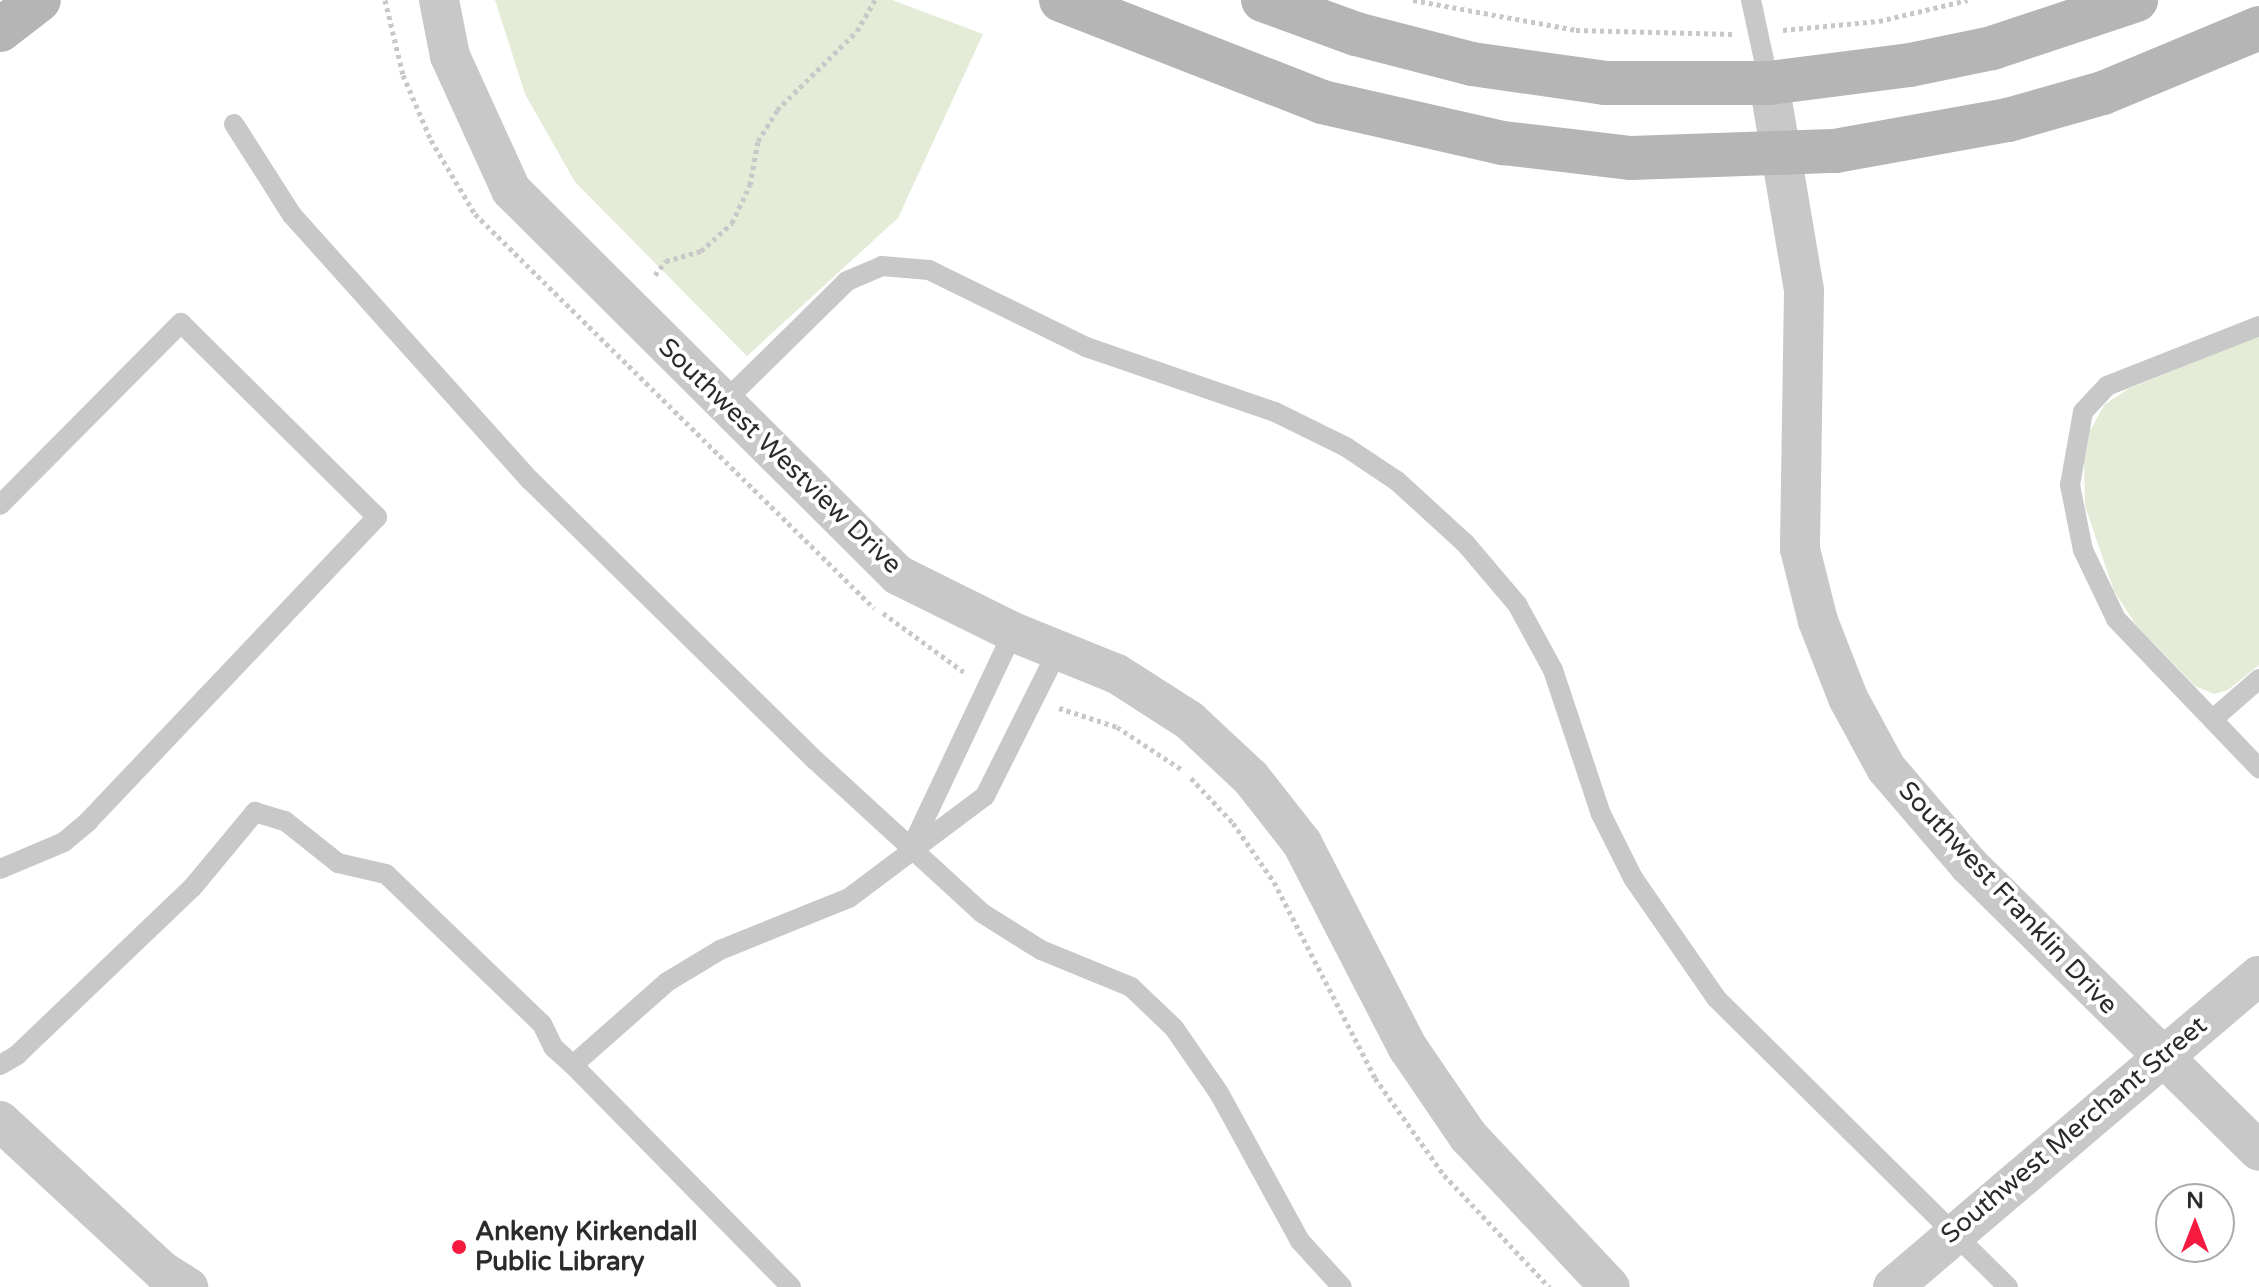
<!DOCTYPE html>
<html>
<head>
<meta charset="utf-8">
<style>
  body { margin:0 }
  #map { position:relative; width:2259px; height:1287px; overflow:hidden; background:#fff; font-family:"Varela Round",sans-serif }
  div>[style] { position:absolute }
  .green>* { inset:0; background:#e4ebd7 }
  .path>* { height:5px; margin-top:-2.5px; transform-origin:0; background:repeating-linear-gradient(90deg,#c8c8c8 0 4px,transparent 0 8px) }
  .lane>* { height:20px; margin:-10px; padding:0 10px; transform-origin:10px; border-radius:10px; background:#c8c8c8 }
  .street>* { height:40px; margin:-20px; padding:0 20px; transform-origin:20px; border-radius:20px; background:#c8c8c8 }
  .secondary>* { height:44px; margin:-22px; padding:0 22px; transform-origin:22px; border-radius:22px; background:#b5b5b5 }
  .dots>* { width:22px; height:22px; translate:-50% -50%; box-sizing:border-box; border:4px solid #fff; border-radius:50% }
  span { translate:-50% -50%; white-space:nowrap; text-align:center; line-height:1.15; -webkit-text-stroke:8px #fff; paint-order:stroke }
  .street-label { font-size:26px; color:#2b2b2b }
  .poi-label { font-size:26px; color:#2b2b2b; font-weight:700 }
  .left { translate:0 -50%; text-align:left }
  .north { position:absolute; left:2155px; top:1183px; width:80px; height:80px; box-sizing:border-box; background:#fff; border:2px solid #aaa; border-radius:50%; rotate:0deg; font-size:22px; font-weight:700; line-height:32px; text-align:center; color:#2b2b2b }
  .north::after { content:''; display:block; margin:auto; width:28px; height:36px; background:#f61a41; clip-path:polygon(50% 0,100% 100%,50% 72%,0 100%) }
</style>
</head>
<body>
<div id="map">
  <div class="green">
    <div style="clip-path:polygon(495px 0,892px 0,983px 34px,898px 218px,747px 356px,575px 182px,525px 94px)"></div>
    <div style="clip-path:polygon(2259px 336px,2259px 665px,2228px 690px,2214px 694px,2195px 686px,2136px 625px,2114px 591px,2085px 506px,2084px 461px,2090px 431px,2104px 405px,2128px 389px)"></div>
  </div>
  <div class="path">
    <div style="left:385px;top:0;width:77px;rotate:76.5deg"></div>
    <div style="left:403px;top:75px;width:71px;rotate:66.7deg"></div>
    <div style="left:431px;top:140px;width:86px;rotate:59.3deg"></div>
    <div style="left:475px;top:214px;width:561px;rotate:44.64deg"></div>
    <div style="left:1413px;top:0;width:166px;rotate:10.4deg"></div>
    <div style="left:1576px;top:30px;width:157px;rotate:1.5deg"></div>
    <div style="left:1783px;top:30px;width:96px;rotate:-5.4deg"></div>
    <div style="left:1879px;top:21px;width:91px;rotate:-13.3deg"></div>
    <div style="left:655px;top:275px;width:18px;rotate:-52deg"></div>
    <div style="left:666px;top:261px;width:36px;rotate:-16deg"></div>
    <div style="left:701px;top:251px;width:42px;rotate:-42.1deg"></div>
    <div style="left:732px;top:223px;width:42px;rotate:-64.7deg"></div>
    <div style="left:750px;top:185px;width:45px;rotate:-79.7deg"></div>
    <div style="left:758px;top:141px;width:36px;rotate:-58deg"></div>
    <div style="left:777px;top:110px;width:112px;rotate:-44.6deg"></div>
    <div style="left:857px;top:31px;width:36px;rotate:-60deg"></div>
    <div style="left:883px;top:613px;width:100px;rotate:36.1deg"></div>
    <div style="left:1059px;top:708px;width:61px;rotate:18.1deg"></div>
    <div style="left:1117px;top:727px;width:77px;rotate:33.3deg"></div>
    <div style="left:1191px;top:778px;width:62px;rotate:47deg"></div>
    <div style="left:1233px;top:823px;width:72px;rotate:55.2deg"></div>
    <div style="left:1274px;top:882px;width:220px;rotate:62.7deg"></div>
    <div style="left:1375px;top:1078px;width:119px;rotate:54.6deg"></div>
    <div style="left:1444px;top:1175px;width:154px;rotate:46.8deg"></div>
  </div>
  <div class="lane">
    <div style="left:1751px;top:0;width:85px;rotate:77.8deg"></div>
    <div style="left:234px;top:124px;width:108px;rotate:57.5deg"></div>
    <div style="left:292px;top:215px;width:356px;rotate:48.1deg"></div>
    <div style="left:530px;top:480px;width:400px;rotate:44.5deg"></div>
    <div style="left:815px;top:760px;width:226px;rotate:42.5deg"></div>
    <div style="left:982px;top:913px;width:70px;rotate:32.1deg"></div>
    <div style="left:1041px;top:950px;width:97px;rotate:22.3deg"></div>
    <div style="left:1131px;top:987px;width:59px;rotate:43.6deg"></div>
    <div style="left:1174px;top:1028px;width:79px;rotate:55.3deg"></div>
    <div style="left:1219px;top:1093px;width:169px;rotate:61.3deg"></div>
    <div style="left:1300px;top:1241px;width:62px;rotate:47.6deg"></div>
    <div style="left:2259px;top:326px;width:163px;rotate:158.5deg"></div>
    <div style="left:2107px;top:386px;width:35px;rotate:133deg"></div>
    <div style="left:2083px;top:412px;width:74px;rotate:100.1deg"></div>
    <div style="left:2070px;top:485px;width:66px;rotate:78.7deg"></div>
    <div style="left:2083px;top:550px;width:76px;rotate:64.4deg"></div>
    <div style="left:2116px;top:619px;width:207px;rotate:46.2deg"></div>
    <div style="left:724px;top:402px;width:173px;rotate:-44.5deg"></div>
    <div style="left:847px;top:281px;width:38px;rotate:-23deg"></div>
    <div style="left:882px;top:266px;width:47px;rotate:4.9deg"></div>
    <div style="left:929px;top:270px;width:175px;rotate:26.1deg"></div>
    <div style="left:1086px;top:347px;width:200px;rotate:19deg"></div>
    <div style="left:1275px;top:412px;width:79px;rotate:26.2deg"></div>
    <div style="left:1346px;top:447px;width:61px;rotate:33.7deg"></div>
    <div style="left:1397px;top:481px;width:92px;rotate:42.4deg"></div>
    <div style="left:1465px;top:543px;width:80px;rotate:49.6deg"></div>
    <div style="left:1517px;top:604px;width:75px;rotate:61.4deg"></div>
    <div style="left:1553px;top:670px;width:152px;rotate:71.6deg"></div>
    <div style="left:1601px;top:814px;width:72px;rotate:63.4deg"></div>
    <div style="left:1633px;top:878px;width:146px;rotate:55.3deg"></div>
    <div style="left:1716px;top:998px;width:411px;rotate:44.7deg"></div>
    <div style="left:0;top:505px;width:257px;rotate:-45.2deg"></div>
    <div style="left:181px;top:323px;width:276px;rotate:44.7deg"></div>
    <div style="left:377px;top:517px;width:419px;rotate:133.5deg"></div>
    <div style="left:89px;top:821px;width:33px;rotate:140deg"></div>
    <div style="left:64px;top:842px;width:69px;rotate:157.1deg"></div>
    <div style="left:2213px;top:719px;width:61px;rotate:-41deg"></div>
    <div style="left:912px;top:846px;width:237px;rotate:-64.7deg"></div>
    <div style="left:0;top:1065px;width:20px;rotate:-30deg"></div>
    <div style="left:17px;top:1055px;width:242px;rotate:-43.7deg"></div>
    <div style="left:192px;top:888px;width:99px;rotate:-50.3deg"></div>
    <div style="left:255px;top:812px;width:31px;rotate:17deg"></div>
    <div style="left:285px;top:821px;width:68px;rotate:38.4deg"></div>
    <div style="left:338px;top:863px;width:49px;rotate:12.9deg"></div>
    <div style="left:386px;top:874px;width:216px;rotate:43.9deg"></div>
    <div style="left:542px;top:1024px;width:25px;rotate:64deg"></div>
    <div style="left:553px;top:1047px;width:27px;rotate:42deg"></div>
    <div style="left:573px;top:1065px;width:125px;rotate:-41.4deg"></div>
    <div style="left:667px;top:982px;width:62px;rotate:-31.1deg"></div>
    <div style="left:720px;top:950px;width:139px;rotate:-22deg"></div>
    <div style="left:849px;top:898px;width:170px;rotate:-36.9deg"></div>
    <div style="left:985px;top:796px;width:163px;rotate:-63.4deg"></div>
    <div style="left:573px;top:1065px;width:311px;rotate:45.5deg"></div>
  </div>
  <div class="street">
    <div style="left:439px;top:0;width:57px;rotate:78.9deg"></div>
    <div style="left:450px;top:56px;width:147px;rotate:65.5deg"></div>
    <div style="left:511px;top:190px;width:546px;rotate:44.85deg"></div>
    <div style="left:898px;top:575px;width:128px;rotate:26.4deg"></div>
    <div style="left:1013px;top:632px;width:112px;rotate:22deg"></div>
    <div style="left:1117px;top:674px;width:85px;rotate:32.6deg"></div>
    <div style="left:1189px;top:720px;width:85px;rotate:43.1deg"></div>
    <div style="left:1251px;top:778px;width:83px;rotate:51.9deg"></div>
    <div style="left:1302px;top:843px;width:231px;rotate:62.7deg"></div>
    <div style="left:1408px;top:1048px;width:107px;rotate:55.7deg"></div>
    <div style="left:1468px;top:1136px;width:207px;rotate:46.8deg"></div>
    <div style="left:1769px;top:83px;width:210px;rotate:80.4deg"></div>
    <div style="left:1804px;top:290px;width:259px;rotate:90.9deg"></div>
    <div style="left:1800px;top:549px;width:74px;rotate:76deg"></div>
    <div style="left:1818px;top:621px;width:83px;rotate:68.7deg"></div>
    <div style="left:1848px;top:698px;width:80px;rotate:61.5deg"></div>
    <div style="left:1886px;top:768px;width:128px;rotate:49.4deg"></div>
    <div style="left:1969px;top:865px;width:407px;rotate:44.6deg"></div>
    <div style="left:0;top:1121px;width:221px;rotate:42.8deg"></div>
    <div style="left:162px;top:1271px;width:31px;rotate:32deg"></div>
    <div style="left:1893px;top:1287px;width:480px;rotate:-40.4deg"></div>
  </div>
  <div class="secondary">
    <div style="left:1061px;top:0;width:280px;rotate:21.3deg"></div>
    <div style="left:1322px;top:102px;width:186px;rotate:12.8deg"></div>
    <div style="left:1503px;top:143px;width:129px;rotate:6.7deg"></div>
    <div style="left:1631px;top:158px;width:204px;rotate:-2deg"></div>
    <div style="left:1835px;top:151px;width:176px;rotate:-10.2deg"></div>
    <div style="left:2008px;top:120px;width:99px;rotate:-15.9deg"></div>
    <div style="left:2103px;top:93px;width:169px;rotate:-22.6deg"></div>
    <div style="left:1263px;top:0;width:99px;rotate:20.1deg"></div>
    <div style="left:1356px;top:34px;width:120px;rotate:14.5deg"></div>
    <div style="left:1472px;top:64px;width:134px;rotate:8.1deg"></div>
    <div style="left:1605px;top:83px;width:164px"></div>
    <div style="left:1769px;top:83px;width:142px;rotate:-7.3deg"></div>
    <div style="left:1910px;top:65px;width:84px;rotate:-11.7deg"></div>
    <div style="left:1992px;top:48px;width:152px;rotate:-18.4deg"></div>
    <div style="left:0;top:30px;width:49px;rotate:-37.6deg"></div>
  </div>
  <div class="dots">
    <div style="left:459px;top:1247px;background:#f61a41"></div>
  </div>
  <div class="street-label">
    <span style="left:780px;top:456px;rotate:44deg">Southwest Westview Drive</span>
    <span style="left:2008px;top:898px;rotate:47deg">Southwest Franklin Drive</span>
    <span style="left:2074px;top:1130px;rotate:-40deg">Southwest Merchant Street</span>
  </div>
  <div class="poi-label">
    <span class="left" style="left:475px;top:1247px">Ankeny Kirkendall<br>Public Library</span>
  </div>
  <div class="north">N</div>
</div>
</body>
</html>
